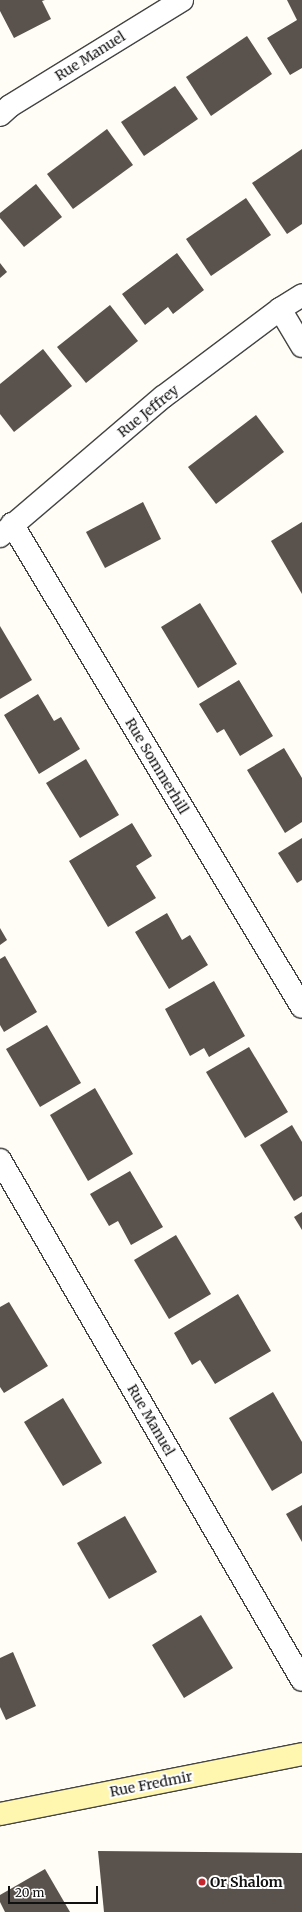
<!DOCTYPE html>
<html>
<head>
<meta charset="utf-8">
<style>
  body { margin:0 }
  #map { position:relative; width:302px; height:1912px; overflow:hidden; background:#fffdf5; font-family:Merriweather,serif }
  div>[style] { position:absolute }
  .building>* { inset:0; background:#5a524d }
  .roads { filter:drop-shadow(1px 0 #444) drop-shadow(-1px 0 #444) drop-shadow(0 1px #444) drop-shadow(0 -1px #444) }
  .street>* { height:22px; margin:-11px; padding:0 11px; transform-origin:11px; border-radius:11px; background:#fff }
  .secondary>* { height:22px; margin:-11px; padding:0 11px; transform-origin:11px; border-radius:11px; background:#fff6b0 }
  .dots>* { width:11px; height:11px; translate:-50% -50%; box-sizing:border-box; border:2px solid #fff; border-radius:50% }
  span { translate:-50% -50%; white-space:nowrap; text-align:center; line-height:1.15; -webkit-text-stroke:4px #fff; paint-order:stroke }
  .street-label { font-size:14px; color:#111 }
  .poi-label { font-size:14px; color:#111; font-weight:700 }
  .left { translate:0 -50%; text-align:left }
  .scale { position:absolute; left:8px; top:1886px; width:90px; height:18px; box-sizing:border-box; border:2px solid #111; border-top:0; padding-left:5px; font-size:12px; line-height:14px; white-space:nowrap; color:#111; -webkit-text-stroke:3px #fff; paint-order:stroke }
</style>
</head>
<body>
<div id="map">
  <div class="building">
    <div style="clip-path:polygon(0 0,45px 0,42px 1px,51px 19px,14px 38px,0 11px)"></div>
    <div style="clip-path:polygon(287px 0,302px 0,302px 68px,290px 75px,267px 38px,297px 20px)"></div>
    <div style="clip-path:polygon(247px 36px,272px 74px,211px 116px,186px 77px)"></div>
    <div style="clip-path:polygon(175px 86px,198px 119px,144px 156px,121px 122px)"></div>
    <div style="clip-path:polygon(107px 129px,133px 165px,73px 209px,47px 174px)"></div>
    <div style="clip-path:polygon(302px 149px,302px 224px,287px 234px,252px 183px)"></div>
    <div style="clip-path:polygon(36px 184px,62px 217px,24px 247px,0 218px,0 213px)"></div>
    <div style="clip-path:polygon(246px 198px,271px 235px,211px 276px,186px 239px)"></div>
    <div style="clip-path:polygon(177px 253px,204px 290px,173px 314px,168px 307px,145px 325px,122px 294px)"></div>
    <div style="clip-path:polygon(0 263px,7px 272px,0 278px)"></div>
    <div style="clip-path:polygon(110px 305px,138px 341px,86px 383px,57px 347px)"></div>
    <div style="clip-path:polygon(43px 349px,72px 386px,14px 432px,0 414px,0 384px)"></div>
    <div style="clip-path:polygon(256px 415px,284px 452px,216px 504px,188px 467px)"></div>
    <div style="clip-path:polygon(143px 502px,161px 539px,105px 568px,86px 532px)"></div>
    <div style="clip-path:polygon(302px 522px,302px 594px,271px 541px)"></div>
    <div style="clip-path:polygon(200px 603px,237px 664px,198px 688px,161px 627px)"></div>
    <div style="clip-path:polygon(0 626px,32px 680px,0 699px)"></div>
    <div style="clip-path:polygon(239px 680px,273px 736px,240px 756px,224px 729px,217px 733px,199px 704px)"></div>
    <div style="clip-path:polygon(38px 694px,54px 721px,61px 717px,80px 749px,39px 774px,4px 715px)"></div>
    <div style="clip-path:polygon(284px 748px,302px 778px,302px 822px,285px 833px,247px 770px)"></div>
    <div style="clip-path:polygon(86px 759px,119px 815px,80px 838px,46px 783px)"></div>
    <div style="clip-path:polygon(132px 823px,152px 856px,136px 866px,156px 898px,108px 927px,69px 861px)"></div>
    <div style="clip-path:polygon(302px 838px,302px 880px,297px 883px,278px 853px)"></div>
    <div style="clip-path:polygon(167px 913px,182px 940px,190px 935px,208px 965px,169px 989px,135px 932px)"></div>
    <div style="clip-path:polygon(0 928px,7px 940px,0 945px)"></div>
    <div style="clip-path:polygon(5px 956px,37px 1012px,4px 1032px,0 1025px,0 959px)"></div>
    <div style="clip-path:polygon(214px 981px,245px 1036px,209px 1057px,204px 1048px,190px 1056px,165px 1009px)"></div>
    <div style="clip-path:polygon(47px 1025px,81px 1083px,40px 1107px,6px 1049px)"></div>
    <div style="clip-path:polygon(249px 1047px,288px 1112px,245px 1138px,206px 1072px)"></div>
    <div style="clip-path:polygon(95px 1088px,133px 1154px,88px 1181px,50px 1115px)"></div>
    <div style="clip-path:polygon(292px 1125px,302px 1142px,302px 1196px,294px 1201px,260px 1145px)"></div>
    <div style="clip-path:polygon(130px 1171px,163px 1227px,131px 1245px,118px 1221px,109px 1226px,90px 1194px)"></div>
    <div style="clip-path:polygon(302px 1212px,302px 1230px,294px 1217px)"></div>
    <div style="clip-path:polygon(176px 1235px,211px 1294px,169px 1319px,134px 1260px)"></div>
    <div style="clip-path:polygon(238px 1294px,271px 1351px,215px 1384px,200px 1360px,192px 1365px,174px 1333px)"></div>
    <div style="clip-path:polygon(9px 1302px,48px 1366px,4px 1393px,0 1387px,0 1307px)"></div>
    <div style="clip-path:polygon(273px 1392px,302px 1442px,302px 1473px,272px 1491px,229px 1418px)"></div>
    <div style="clip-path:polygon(63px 1398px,102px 1463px,63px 1486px,24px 1422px)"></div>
    <div style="clip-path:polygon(302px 1505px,302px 1542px,286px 1514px)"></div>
    <div style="clip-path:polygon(125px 1516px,157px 1572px,109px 1599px,77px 1543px)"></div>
    <div style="clip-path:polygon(201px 1615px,233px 1668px,184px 1698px,152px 1645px)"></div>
    <div style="clip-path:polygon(13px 1652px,36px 1706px,6px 1720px,0 1707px,0 1658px)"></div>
    <div style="clip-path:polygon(98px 1851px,302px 1853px,302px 1912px,104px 1912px)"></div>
    <div style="clip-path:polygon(45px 1869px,70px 1912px,5px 1912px,0 1902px,0 1895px)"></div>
  </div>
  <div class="roads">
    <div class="street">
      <div style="left:0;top:115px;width:13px;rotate:-42deg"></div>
      <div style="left:10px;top:106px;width:202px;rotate:-31.6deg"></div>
      <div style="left:280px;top:309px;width:43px;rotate:59.3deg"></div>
      <div style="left:12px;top:524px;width:563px;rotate:59.02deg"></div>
      <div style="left:0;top:536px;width:214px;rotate:-40.5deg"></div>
      <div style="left:163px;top:397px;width:146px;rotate:-36.9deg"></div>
      <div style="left:280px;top:309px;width:26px;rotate:-32deg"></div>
      <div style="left:0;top:1160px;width:601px;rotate:59.85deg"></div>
    </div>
    <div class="secondary">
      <div style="left:0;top:1814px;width:308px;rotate:-11.2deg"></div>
    </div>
  </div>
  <div class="dots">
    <div style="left:202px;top:1882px;background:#c4262e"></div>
  </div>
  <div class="street-label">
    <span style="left:90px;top:56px;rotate:-32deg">Rue Manuel</span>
    <span style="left:148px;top:411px;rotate:-39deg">Rue Jeffrey</span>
    <span style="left:157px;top:766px;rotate:59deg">Rue Sommerhill</span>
    <span style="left:151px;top:1420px;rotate:60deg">Rue Manuel</span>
    <span style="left:151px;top:1784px;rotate:-11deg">Rue Fredmir</span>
  </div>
  <div class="poi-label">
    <span class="left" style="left:210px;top:1882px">Or Shalom</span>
  </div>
  <div class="scale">20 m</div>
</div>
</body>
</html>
